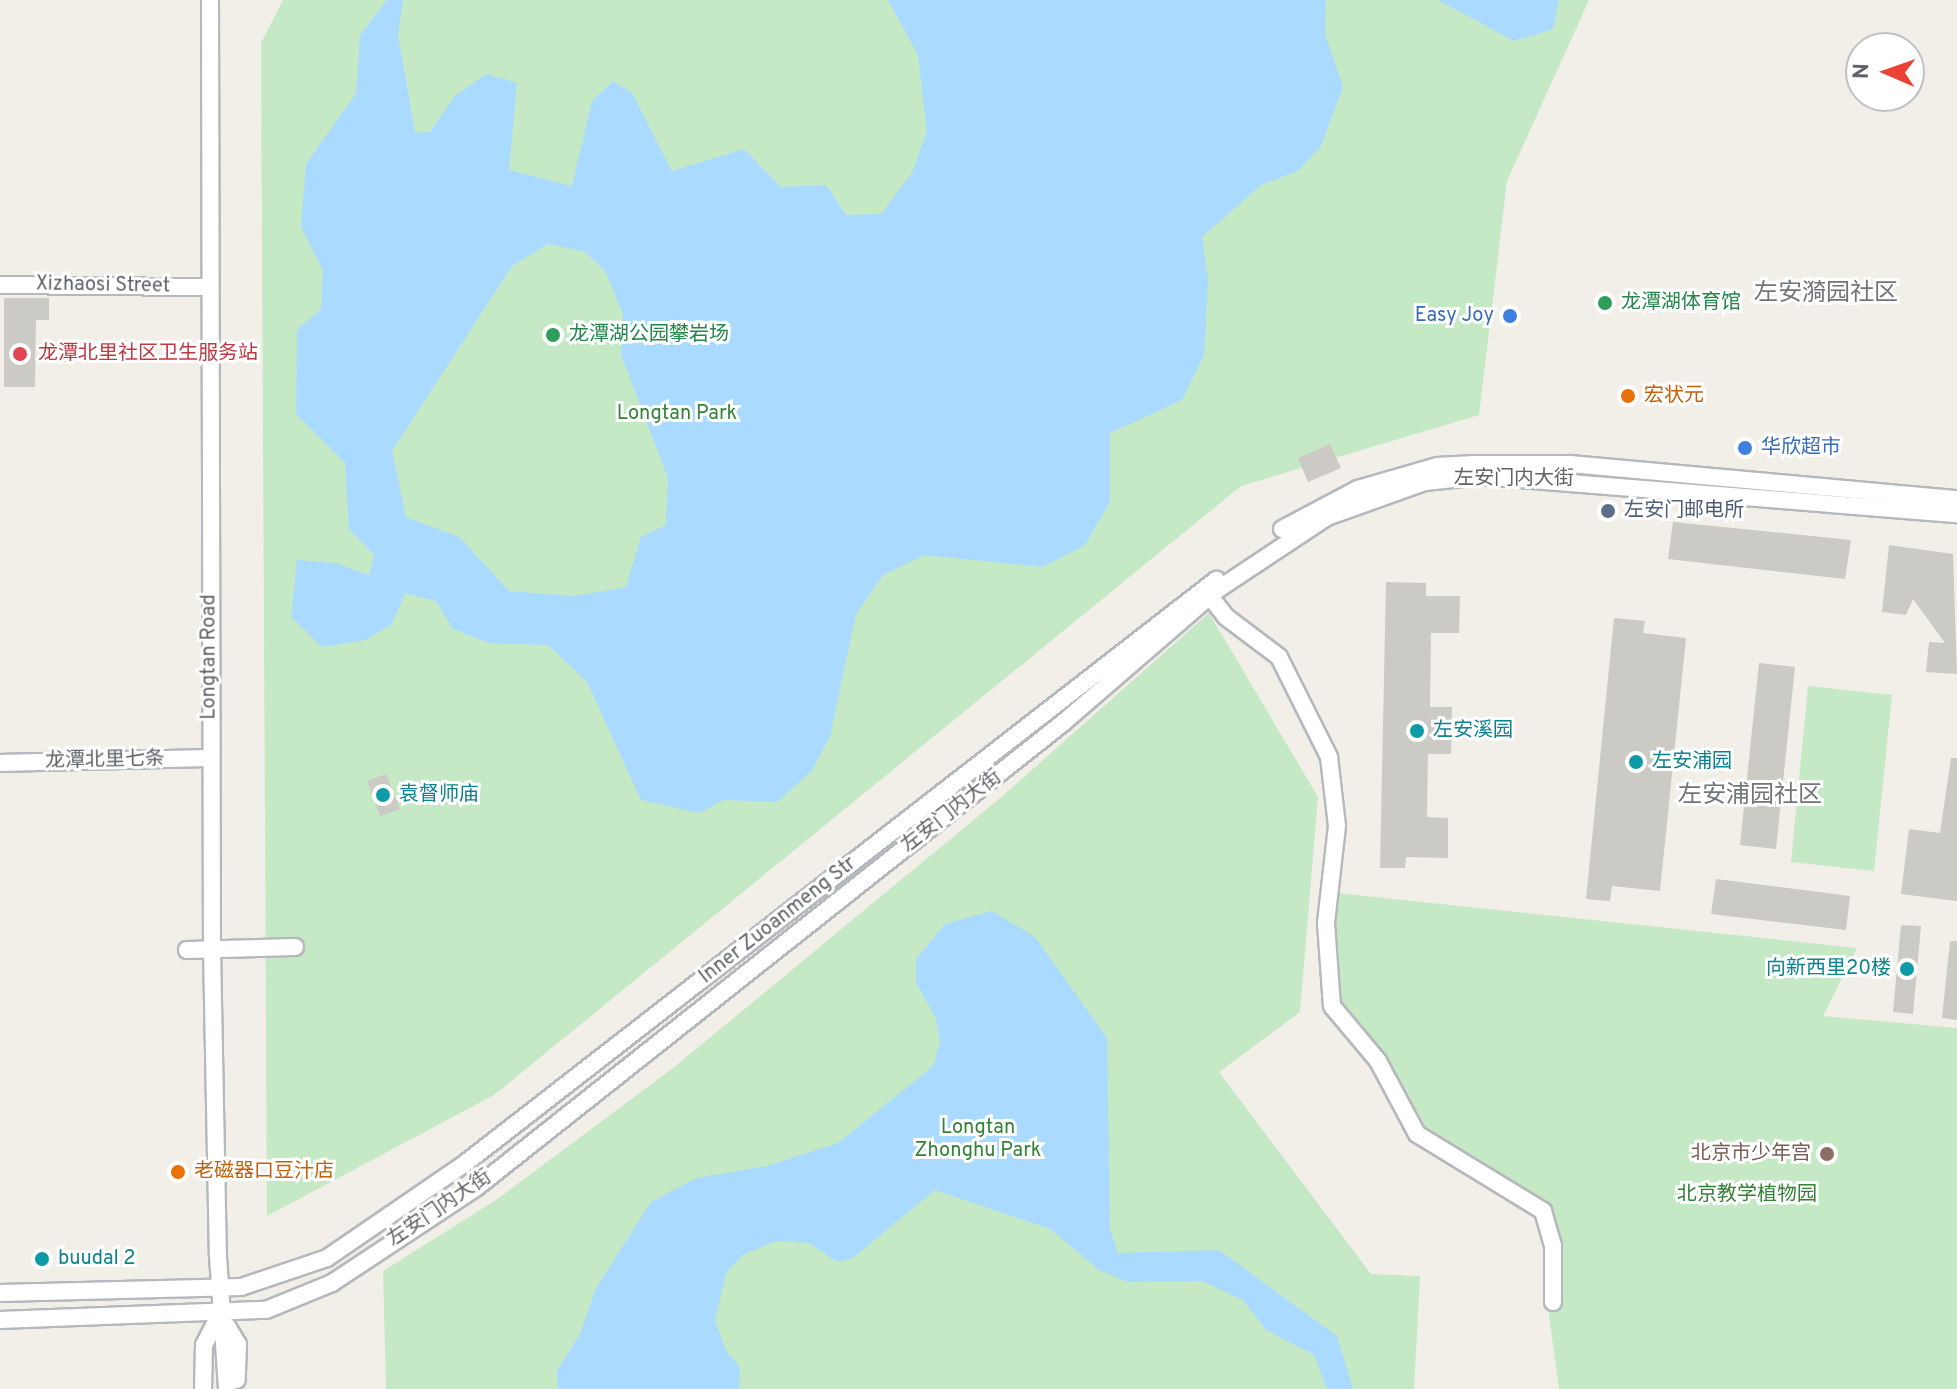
<!DOCTYPE html>
<html>
<head>
<meta charset="utf-8">
<style>
  body { margin:0 }
  #map { position:relative; width:1957px; height:1389px; overflow:hidden; background:#f1efe8; font-family:Overpass,"Noto Sans SC",sans-serif }
  div>[style] { position:absolute }
  .green>* { inset:0; background:#c5e8c5 }
  .water>* { inset:0; background:#aadaff }
  .building>* { inset:0; background:#cccac5 }
  .roads { filter:drop-shadow(2px 0 #b5b8bc) drop-shadow(-2px 0 #b5b8bc) drop-shadow(0 2px #b5b8bc) drop-shadow(0 -2px #b5b8bc) }
  .minor>* { height:16px; margin:-8px; padding:0 8px; transform-origin:8px; border-radius:8px; background:#fff }
  .dots>* { width:22px; height:22px; translate:-50% -50%; box-sizing:border-box; border:4px solid #fff; border-radius:50% }
  span { translate:-50% -50%; white-space:nowrap; text-align:center; line-height:1.15; -webkit-text-stroke:6px #fff; paint-order:stroke }
  .street-label { font-size:20px; color:#5f6368 }
  .leisure-label { font-size:20px; color:#27864d }
  .left { translate:0 -50%; text-align:left }
  .shop-label { font-size:20px; color:#366cbe }
  .right { translate:-100% -50%; text-align:right }
  .health-label { font-size:20px; color:#be3a42 }
  .food-label { font-size:20px; color:#c56008 }
  .park-label { font-size:20px; color:#348238 }
  .service-label { font-size:20px; color:#4e5e75 }
  .culture-label { font-size:20px; color:#0d838f }
  .education-label { font-size:20px; color:#785e54 }
  .quarter-label { font-size:24px; color:#70757a }
  .north { position:absolute; left:1845px; top:32px; width:80px; height:80px; box-sizing:border-box; background:#fff; border:2px solid #bfc1c3; border-radius:50%; rotate:272deg; font-size:22px; font-weight:700; line-height:32px; text-align:center; color:#5f6368 }
  .north::after { content:''; display:block; margin:auto; width:28px; height:36px; background:#ea4335; clip-path:polygon(50% 0,100% 100%,50% 72%,0 100%) }
</style>
</head>
<body>
<div id="map">
  <div class="green">
    <div style="clip-path:polygon(283px 0,1589px 0,1507px 181px,1479px 415px,1241px 486px,494px 1095px,267px 1216px,261px 43px)"></div>
    <div style="clip-path:polygon(1209px 613px,1318px 797px,1300px 1012px,1219px 1072px,1371px 1274px,1420px 1276px,1414px 1389px,386px 1389px,383px 1271px,496px 1200px,673px 1068px,999px 799px)"></div>
    <div style="clip-path:polygon(1808px 686px,1892px 695px,1874px 871px,1791px 862px)"></div>
    <div style="clip-path:polygon(1337px 893px,1857px 948px,1823px 1016px,1957px 1028px,1957px 1389px,1559px 1389px,1548px 1308px,1551px 1216px,1425px 1130px,1369px 1040px,1337px 1004px,1331px 970px)"></div>
  </div>
  <div class="water">
    <div style="clip-path:polygon(evenodd,387px 0,403px 0,398px 34px,415px 133px,430px 132px,455px 96px,486px 74px,517px 83px,509px 170px,572px 186px,592px 101px,613px 81px,632px 93px,672px 171px,744px 149px,781px 187px,826px 185px,846px 215px,881px 214px,912px 173px,927px 131px,918px 55px,888px 0,1326px 0,1325px 34px,1343px 87px,1321px 146px,1298px 171px,1261px 185px,1202px 237px,1208px 280px,1204px 355px,1182px 400px,1110px 433px,1110px 502px,1085px 545px,1043px 567px,924px 555px,883px 575px,856px 614px,830px 736px,811px 772px,777px 802px,724px 800px,699px 813px,641px 800px,587px 682px,548px 645px,489px 643px,453px 629px,436px 601px,405px 593px,392px 624px,366px 640px,322px 647px,291px 617px,297px 560px,336px 563px,369px 575px,374px 555px,349px 529px,345px 463px,296px 414px,297px 329px,321px 310px,323px 271px,301px 227px,306px 164px,356px 93px,360px 35px,387px 0,548px 244px,585px 252px,605px 271px,623px 314px,621px 355px,668px 478px,666px 525px,641px 537px,626px 587px,575px 596px,509px 591px,459px 537px,406px 517px,392px 451px,512px 266px,548px 244px)"></div>
    <div style="clip-path:polygon(1438px 0,1559px 0,1553px 29px,1514px 41px)"></div>
    <div style="clip-path:polygon(992px 911px,1035px 937px,1107px 1038px,1110px 1229px,1118px 1253px,1219px 1250px,1337px 1336px,1353px 1389px,1327px 1389px,1314px 1355px,1266px 1330px,1243px 1300px,1202px 1281px,1128px 1282px,1099px 1270px,1050px 1229px,935px 1190px,853px 1258px,837px 1262px,809px 1243px,776px 1241px,743px 1255px,726px 1273px,715px 1320px,726px 1351px,740px 1367px,739px 1389px,558px 1389px,557px 1370px,580px 1334px,596px 1288px,651px 1202px,697px 1178px,767px 1166px,838px 1143px,933px 1066px,940px 1043px,936px 1018px,916px 983px,916px 959px,945px 924px)"></div>
  </div>
  <div class="building">
    <div style="clip-path:polygon(4px 298px,49px 298px,49px 320px,36px 320px,35px 387px,4px 387px)"></div>
    <div style="clip-path:polygon(1330px 444px,1341px 468px,1308px 482px,1298px 458px)"></div>
    <div style="clip-path:polygon(1673px 522px,1851px 540px,1845px 579px,1668px 559px)"></div>
    <div style="clip-path:polygon(1889px 545px,1953px 554px,1957px 674px,1926px 672px,1929px 642px,1945px 643px,1913px 599px,1906px 615px,1882px 612px)"></div>
    <div style="clip-path:polygon(1386px 582px,1426px 583px,1426px 596px,1460px 596px,1459px 633px,1431px 633px,1430px 707px,1452px 707px,1451px 754px,1428px 754px,1427px 817px,1448px 818px,1448px 858px,1406px 857px,1405px 868px,1380px 868px)"></div>
    <div style="clip-path:polygon(1614px 618px,1645px 621px,1643px 633px,1686px 638px,1660px 891px,1612px 886px,1610px 901px,1586px 899px)"></div>
    <div style="clip-path:polygon(1759px 663px,1795px 667px,1776px 849px,1740px 845px)"></div>
    <div style="clip-path:polygon(1951px 758px,1957px 758px,1957px 901px,1901px 894px,1909px 829px,1940px 833px)"></div>
    <div style="clip-path:polygon(386px 774px,400px 809px,380px 816px,367px 781px)"></div>
    <div style="clip-path:polygon(1716px 879px,1850px 896px,1846px 930px,1711px 914px)"></div>
    <div style="clip-path:polygon(1901px 925px,1921px 926px,1913px 1014px,1893px 1012px)"></div>
    <div style="clip-path:polygon(1950px 941px,1957px 941px,1957px 1020px,1942px 1018px)"></div>
  </div>
  <div class="roads">
    <div class="minor">
      <div style="left:210px;top:0;width:949px;rotate:89.88deg"></div>
      <div style="left:212px;top:949px;width:307px;rotate:88.9deg"></div>
      <div style="left:218px;top:1256px;width:133px;rotate:86.1deg"></div>
      <div style="left:0;top:285px;width:206px;rotate:0.6deg"></div>
      <div style="left:1282px;top:529px;width:86px;rotate:-27.8deg"></div>
      <div style="left:1358px;top:489px;width:82px;rotate:-16.2deg"></div>
      <div style="left:1437px;top:466px;width:37px;rotate:-3deg"></div>
      <div style="left:1474px;top:464px;width:96px"></div>
      <div style="left:1570px;top:464px;width:389px;rotate:5.2deg"></div>
      <div style="left:1205px;top:590px;width:34px;rotate:52deg"></div>
      <div style="left:1226px;top:617px;width:66px;rotate:37deg"></div>
      <div style="left:1279px;top:657px;width:112px;rotate:63.4deg"></div>
      <div style="left:1329px;top:757px;width:69px;rotate:83.4deg"></div>
      <div style="left:1337px;top:826px;width:98px;rotate:96.5deg"></div>
      <div style="left:1326px;top:923px;width:83px;rotate:85.9deg"></div>
      <div style="left:1332px;top:1006px;width:72px;rotate:50.1deg"></div>
      <div style="left:1378px;top:1061px;width:83px;rotate:61.9deg"></div>
      <div style="left:1417px;top:1134px;width:148px;rotate:31.4deg"></div>
      <div style="left:1543px;top:1211px;width:35px;rotate:74deg"></div>
      <div style="left:1553px;top:1245px;width:57px;rotate:90deg"></div>
      <div style="left:0;top:763px;width:211px;rotate:-1.4deg"></div>
      <div style="left:187px;top:950px;width:108px;rotate:-1.6deg"></div>
      <div style="left:0;top:1293px;width:241px;rotate:-1.4deg"></div>
      <div style="left:241px;top:1287px;width:91px;rotate:-18.6deg"></div>
      <div style="left:327px;top:1258px;width:165px;rotate:-34.4deg"></div>
      <div style="left:463px;top:1165px;width:954px;rotate:-37.84deg"></div>
      <div style="left:0;top:1320px;width:266px;rotate:-2.2deg"></div>
      <div style="left:266px;top:1310px;width:71px;rotate:-22.2deg"></div>
      <div style="left:332px;top:1283px;width:174px;rotate:-33.5deg"></div>
      <div style="left:477px;top:1187px;width:749px;rotate:-38.38deg"></div>
      <div style="left:1064px;top:722px;width:202px;rotate:-40.8deg"></div>
      <div style="left:1217px;top:590px;width:132px;rotate:-33.6deg"></div>
      <div style="left:1327px;top:517px;width:104px;rotate:-19.7deg"></div>
      <div style="left:1425px;top:482px;width:57px;rotate:-6deg"></div>
      <div style="left:1482px;top:476px;width:477px;rotate:4.6deg"></div>
      <div style="left:227px;top:1326px;width:21px;rotate:59deg"></div>
      <div style="left:238px;top:1344px;width:36px;rotate:92deg"></div>
      <div style="left:203px;top:1389px;width:44px;rotate:-88.7deg"></div>
      <div style="left:204px;top:1345px;width:35px;rotate:-63deg"></div>
    </div>
  </div>
  <div class="dots">
    <div style="left:1605px;top:303px;background:#2e9e5b"></div>
    <div style="left:1510px;top:316px;background:#3f7fe0"></div>
    <div style="left:553px;top:335px;background:#2e9e5b"></div>
    <div style="left:20px;top:354px;background:#e0444e"></div>
    <div style="left:1628px;top:396px;background:#e8710a"></div>
    <div style="left:1745px;top:448px;background:#3f7fe0"></div>
    <div style="left:1608px;top:511px;background:#5c6f8a"></div>
    <div style="left:1417px;top:731px;background:#0f9aa8"></div>
    <div style="left:1636px;top:762px;background:#0f9aa8"></div>
    <div style="left:383px;top:795px;background:#0f9aa8"></div>
    <div style="left:1907px;top:969px;background:#0f9aa8"></div>
    <div style="left:1827px;top:1154px;background:#8d6e63"></div>
    <div style="left:178px;top:1172px;background:#e8710a"></div>
    <div style="left:42px;top:1259px;background:#0f9aa8"></div>
  </div>
  <div class="street-label">
    <span style="left:103px;top:286px;rotate:1deg">Xizhaosi Street</span>
    <span style="left:1514px;top:479px">左安门内大街</span>
    <span style="left:210px;top:657px;rotate:-90deg">Longtan Road</span>
    <span style="left:105px;top:761px;rotate:-1deg">龙潭北里七条</span>
    <span style="left:952px;top:812px;rotate:-38deg">左安门内大街</span>
    <span style="left:778px;top:921px;rotate:-38deg">Inner Zuoanmeng Str</span>
    <span style="left:440px;top:1209px;rotate:-34deg">左安门内大街</span>
  </div>
  <div class="leisure-label">
    <span class="left" style="left:1621px;top:303px">龙潭湖体育馆</span>
    <span class="left" style="left:569px;top:335px">龙潭湖公园攀岩场</span>
  </div>
  <div class="shop-label">
    <span class="right" style="left:1494px;top:316px">Easy Joy</span>
    <span class="left" style="left:1761px;top:448px">华欣超市</span>
  </div>
  <div class="health-label">
    <span class="left" style="left:38px;top:354px">龙潭北里社区卫生服务站</span>
  </div>
  <div class="food-label">
    <span class="left" style="left:1644px;top:396px">宏状元</span>
    <span class="left" style="left:194px;top:1172px">老磁器口豆汁店</span>
  </div>
  <div class="park-label">
    <span style="left:677px;top:414px">Longtan Park</span>
    <span style="left:978px;top:1140px">Longtan<br>Zhonghu Park</span>
    <span style="left:1747px;top:1195px">北京教学植物园</span>
  </div>
  <div class="service-label">
    <span class="left" style="left:1624px;top:511px">左安门邮电所</span>
  </div>
  <div class="culture-label">
    <span class="left" style="left:1433px;top:731px">左安溪园</span>
    <span class="left" style="left:1652px;top:762px">左安浦园</span>
    <span class="left" style="left:399px;top:795px">袁督师庙</span>
    <span class="right" style="left:1891px;top:969px">向新西里20楼</span>
    <span class="left" style="left:58px;top:1259px">buudal 2</span>
  </div>
  <div class="education-label">
    <span class="right" style="left:1811px;top:1154px">北京市少年宫</span>
  </div>
  <div class="quarter-label">
    <span style="left:1826px;top:295px">左安漪园社区</span>
    <span style="left:1750px;top:797px">左安浦园社区</span>
  </div>
  <div class="north">N</div>
</div>
</body>
</html>
